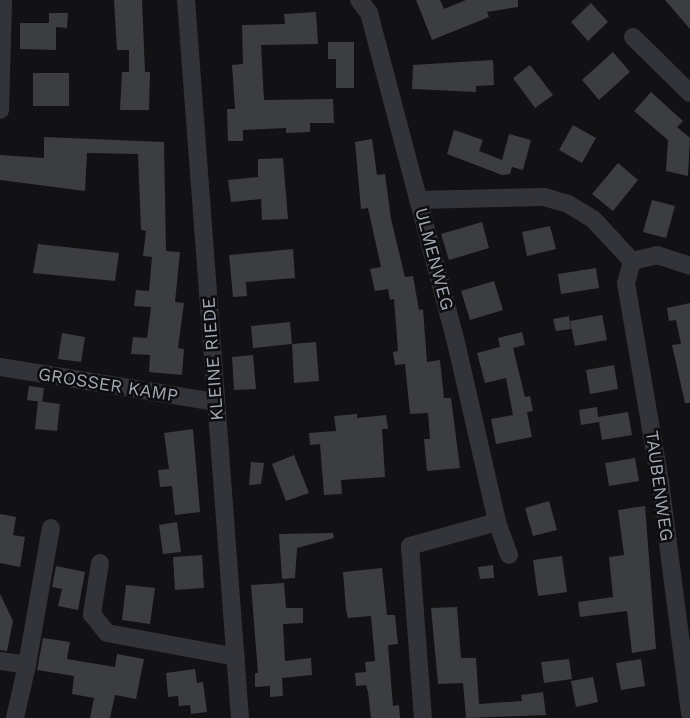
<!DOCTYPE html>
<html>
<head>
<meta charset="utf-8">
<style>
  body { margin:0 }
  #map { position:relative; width:690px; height:718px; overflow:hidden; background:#121214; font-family:"Work Sans",sans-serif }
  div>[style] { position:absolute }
  .building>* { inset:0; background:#3c3d41 }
  .minor>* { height:18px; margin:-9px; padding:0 9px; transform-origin:9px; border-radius:9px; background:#333439 }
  span { translate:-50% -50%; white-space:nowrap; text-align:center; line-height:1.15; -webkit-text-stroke:5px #0d0d0f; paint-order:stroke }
  .street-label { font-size:18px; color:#a3a8b5 }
</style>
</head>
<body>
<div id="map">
  <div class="building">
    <div style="clip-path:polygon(114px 0,142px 0,145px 72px,150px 72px,149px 110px,120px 110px,122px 72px,129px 72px,129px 50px,117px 50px)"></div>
    <div style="clip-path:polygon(416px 0,440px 0,444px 9px,466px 0,518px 0,518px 7px,487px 12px,489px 17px,432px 40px)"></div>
    <div style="clip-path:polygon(665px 0,690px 0,690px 29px)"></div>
    <div style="clip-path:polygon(591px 3px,608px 22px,588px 41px,571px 22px)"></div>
    <div style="clip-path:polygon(316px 12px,318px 44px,261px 45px,264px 100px,333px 99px,334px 123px,310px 123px,310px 132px,286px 133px,286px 128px,243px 130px,243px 141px,228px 141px,227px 109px,235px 109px,232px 65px,243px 64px,242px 25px,285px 24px,284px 14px)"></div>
    <div style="clip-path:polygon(49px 13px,68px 13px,67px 28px,56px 27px,56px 50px,20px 49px,20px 23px,49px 23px)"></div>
    <div style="clip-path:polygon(328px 42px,354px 42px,354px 88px,336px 88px,336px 59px,328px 59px)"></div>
    <div style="clip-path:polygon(613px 52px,630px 72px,599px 100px,582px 80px)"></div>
    <div style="clip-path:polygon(493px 60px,494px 85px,476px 86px,476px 92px,412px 89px,413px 65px)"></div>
    <div style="clip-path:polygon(530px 65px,553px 95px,535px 108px,513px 78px)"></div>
    <div style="clip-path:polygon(33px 73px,69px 73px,69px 106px,33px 106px)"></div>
    <div style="clip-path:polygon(651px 92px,683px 121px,677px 127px,690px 138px,688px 176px,666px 171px,668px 140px,634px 111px)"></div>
    <div style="clip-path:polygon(573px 125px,596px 138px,582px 163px,559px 150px)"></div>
    <div style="clip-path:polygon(454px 130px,483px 140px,479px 151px,502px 160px,509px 134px,531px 140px,523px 170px,512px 167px,510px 174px,502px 175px,447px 154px)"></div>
    <div style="clip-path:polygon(44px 137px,164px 142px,166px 251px,180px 252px,175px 302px,184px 303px,178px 348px,184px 349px,182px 375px,149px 372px,150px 355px,131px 354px,133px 337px,147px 338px,151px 307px,134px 306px,136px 290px,149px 291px,152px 257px,143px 256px,146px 231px,141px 230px,138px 154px,87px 153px,85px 191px,0 180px,0 155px,44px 158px)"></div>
    <div style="clip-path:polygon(372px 139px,377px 175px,385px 174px,391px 219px,405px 277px,413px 276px,419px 310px,423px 309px,427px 362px,440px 360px,444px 398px,451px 398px,460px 468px,427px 471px,424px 439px,430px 439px,428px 413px,410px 414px,405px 364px,395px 365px,393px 352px,398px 351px,394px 299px,390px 300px,388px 289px,375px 291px,370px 269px,381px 267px,368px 208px,361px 209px,355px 142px)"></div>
    <div style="clip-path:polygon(283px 158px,288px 219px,262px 220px,261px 199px,231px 202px,228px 180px,258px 177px,258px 159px)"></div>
    <div style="clip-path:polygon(618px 163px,638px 180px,613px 211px,592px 194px)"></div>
    <div style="clip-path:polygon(652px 200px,675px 206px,666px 238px,643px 232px)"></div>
    <div style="clip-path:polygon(482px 222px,489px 248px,449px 260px,441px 234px)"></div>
    <div style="clip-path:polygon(550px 226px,556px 249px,527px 256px,522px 232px)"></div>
    <div style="clip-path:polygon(38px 244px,119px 253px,115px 281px,33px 273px)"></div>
    <div style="clip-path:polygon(293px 249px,295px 278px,246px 282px,247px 296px,233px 297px,229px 255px)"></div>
    <div style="clip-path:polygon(596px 268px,599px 288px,561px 294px,558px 274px)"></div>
    <div style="clip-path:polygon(494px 281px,503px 310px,470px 320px,461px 291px)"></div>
    <div style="clip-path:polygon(690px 303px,690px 403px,685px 403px,672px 345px,681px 344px,676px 320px,669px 321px,667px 308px)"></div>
    <div style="clip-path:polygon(602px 315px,607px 340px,575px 346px,570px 321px)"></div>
    <div style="clip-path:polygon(569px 316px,571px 329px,556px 331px,553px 319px)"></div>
    <div style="clip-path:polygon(290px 322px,292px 344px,253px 348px,251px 326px)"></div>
    <div style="clip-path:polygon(522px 332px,525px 345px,513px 348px,525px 397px,530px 396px,533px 411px,527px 412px,532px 437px,496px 444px,491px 419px,513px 415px,506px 378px,485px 383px,477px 353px,500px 347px,498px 338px)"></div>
    <div style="clip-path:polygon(62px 333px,85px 337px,81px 362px,58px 359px)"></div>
    <div style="clip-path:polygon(316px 342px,319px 381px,294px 383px,292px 344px)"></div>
    <div style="clip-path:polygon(253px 355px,256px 389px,234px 390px,232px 357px)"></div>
    <div style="clip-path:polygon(614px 365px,618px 389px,590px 394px,586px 370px)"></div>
    <div style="clip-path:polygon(29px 386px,44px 388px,42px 402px,27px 400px)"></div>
    <div style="clip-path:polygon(38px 401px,60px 404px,57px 431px,35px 429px)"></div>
    <div style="clip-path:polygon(597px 407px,598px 417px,628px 412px,632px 435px,602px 440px,599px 422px,581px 425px,579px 410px)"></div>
    <div style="clip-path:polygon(357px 414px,357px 418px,386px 415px,388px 429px,382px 429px,385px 477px,341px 480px,342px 494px,324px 495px,320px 444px,310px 445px,309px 433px,336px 431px,334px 416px)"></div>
    <div style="clip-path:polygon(193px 429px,200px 512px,175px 515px,172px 486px,160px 487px,158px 470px,169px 469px,164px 433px)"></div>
    <div style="clip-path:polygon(294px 455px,309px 493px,286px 501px,272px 464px)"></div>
    <div style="clip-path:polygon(635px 458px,639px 481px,609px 486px,605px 463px)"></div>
    <div style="clip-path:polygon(251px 462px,264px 463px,261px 484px,249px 485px)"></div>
    <div style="clip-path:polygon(549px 501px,557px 530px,533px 536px,525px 508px)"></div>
    <div style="clip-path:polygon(645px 506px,656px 649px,632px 653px,627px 611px,580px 617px,578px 602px,613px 597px,609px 557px,624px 555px,618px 510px)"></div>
    <div style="clip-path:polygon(0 514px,16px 517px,13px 535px,25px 537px,20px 567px,0 563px)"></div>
    <div style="clip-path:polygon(177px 522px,181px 552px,163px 554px,159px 525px)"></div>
    <div style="clip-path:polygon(333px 533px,334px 538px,297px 548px,295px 578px,282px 579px,279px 534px)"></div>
    <div style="clip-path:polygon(202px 555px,204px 588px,175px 590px,173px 557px)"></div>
    <div style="clip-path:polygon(562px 556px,567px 592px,538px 596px,533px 560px)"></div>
    <div style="clip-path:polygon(493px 565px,494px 578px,480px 579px,478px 567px)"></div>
    <div style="clip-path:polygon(56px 566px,85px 572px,78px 610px,58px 606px,62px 589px,52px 587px)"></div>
    <div style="clip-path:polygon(382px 568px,387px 615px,395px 615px,398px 644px,388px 645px,393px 706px,399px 705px,400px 718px,371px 718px,368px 692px,366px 685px,356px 686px,355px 673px,366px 672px,365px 662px,375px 661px,371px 616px,348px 618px,346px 610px,343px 572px)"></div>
    <div style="clip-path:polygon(284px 583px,286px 608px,303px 608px,303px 623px,283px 624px,285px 661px,311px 658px,312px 675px,282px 678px,283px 696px,270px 697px,270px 686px,255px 687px,255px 673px,258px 673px,251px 585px)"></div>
    <div style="clip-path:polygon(126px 585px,155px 588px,150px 624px,122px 620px)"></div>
    <div style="clip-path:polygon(0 594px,13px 621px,7px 651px,0 650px)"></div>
    <div style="clip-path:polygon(457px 607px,461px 658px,476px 658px,479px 704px,522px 701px,521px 695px,543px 692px,546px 715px,466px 718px,463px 683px,438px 684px,431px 608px)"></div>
    <div style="clip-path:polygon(43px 638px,70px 642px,67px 659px,115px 667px,117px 654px,144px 659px,136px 699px,115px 695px,110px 718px,90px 718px,94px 698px,72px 694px,74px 676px,37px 670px)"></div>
    <div style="clip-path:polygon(569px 659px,572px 679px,544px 683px,541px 662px)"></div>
    <div style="clip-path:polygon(641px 659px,645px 686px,621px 690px,616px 663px)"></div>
    <div style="clip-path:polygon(195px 669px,197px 683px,203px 682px,207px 712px,191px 714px,190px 705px,179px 706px,178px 696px,168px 697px,166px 673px)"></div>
    <div style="clip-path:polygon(593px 677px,598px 702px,576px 707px,571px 681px)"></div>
  </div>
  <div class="minor">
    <div style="left:186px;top:0;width:720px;rotate:85.7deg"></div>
    <div style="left:359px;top:0;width:16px;rotate:52deg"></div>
    <div style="left:369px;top:13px;width:336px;rotate:75.2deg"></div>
    <div style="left:455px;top:338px;width:189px;rotate:77.1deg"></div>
    <div style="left:497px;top:522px;width:90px;rotate:164.6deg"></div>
    <div style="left:410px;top:546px;width:172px;rotate:85.7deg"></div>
    <div style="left:633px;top:37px;width:80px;rotate:44.5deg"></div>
    <div style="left:0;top:110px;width:110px;rotate:-88.4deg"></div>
    <div style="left:418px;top:200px;width:126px;rotate:-1.4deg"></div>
    <div style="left:544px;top:197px;width:25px;rotate:16deg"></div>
    <div style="left:568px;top:204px;width:29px;rotate:31deg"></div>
    <div style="left:593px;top:219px;width:57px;rotate:47.1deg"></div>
    <div style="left:632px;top:261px;width:23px;rotate:105deg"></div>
    <div style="left:626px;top:283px;width:202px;rotate:80.3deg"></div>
    <div style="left:660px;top:482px;width:233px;rotate:82.6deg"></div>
    <div style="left:632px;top:261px;width:26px;rotate:-13deg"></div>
    <div style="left:657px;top:255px;width:35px;rotate:18deg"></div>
    <div style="left:0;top:367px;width:219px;rotate:9.2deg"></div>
    <div style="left:497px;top:522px;width:35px;rotate:70deg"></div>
    <div style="left:100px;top:563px;width:52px;rotate:98.9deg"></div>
    <div style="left:92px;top:614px;width:24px;rotate:52deg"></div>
    <div style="left:107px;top:633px;width:131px;rotate:10.5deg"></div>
    <div style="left:0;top:661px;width:27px;rotate:8deg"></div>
    <div style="left:27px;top:665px;width:54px;rotate:102.8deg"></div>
    <div style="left:27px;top:665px;width:139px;rotate:-80.1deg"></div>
  </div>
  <div class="street-label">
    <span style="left:434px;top:259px;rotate:75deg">ULMENWEG</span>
    <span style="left:213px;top:359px;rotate:-94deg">KLEINE RIEDE</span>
    <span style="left:108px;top:385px;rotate:9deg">GROSSER KAMP</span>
    <span style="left:659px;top:486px;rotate:82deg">TAUBENWEG</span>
  </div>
</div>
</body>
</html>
